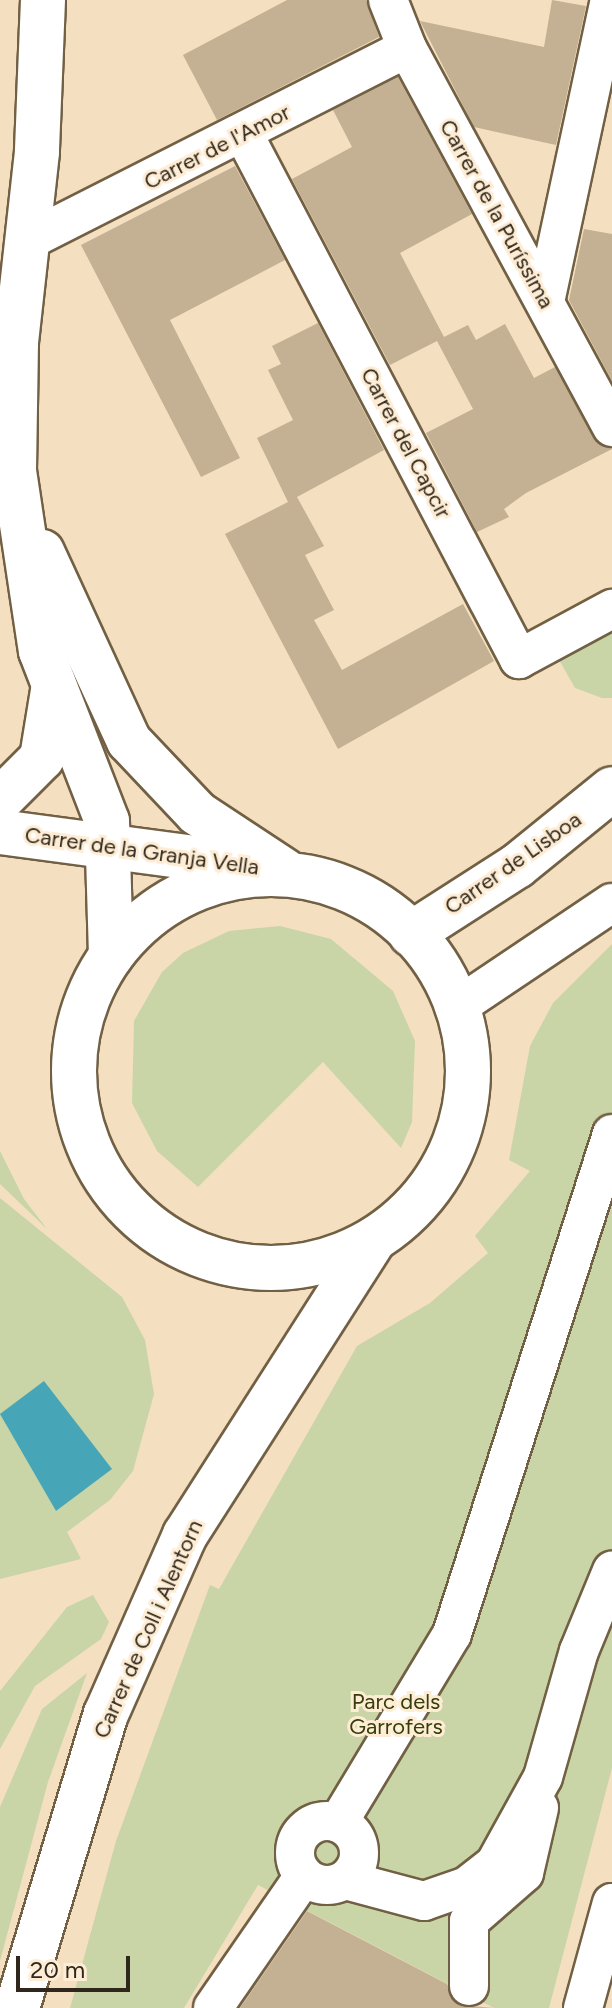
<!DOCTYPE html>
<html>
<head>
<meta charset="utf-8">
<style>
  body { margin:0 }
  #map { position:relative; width:612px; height:2008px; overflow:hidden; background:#f4dfc0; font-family:Figtree,sans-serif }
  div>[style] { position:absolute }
  .green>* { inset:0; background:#c9d5a7 }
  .water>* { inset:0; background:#47a5b8 }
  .building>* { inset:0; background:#c4b092 }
  .roads { filter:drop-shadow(2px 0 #726044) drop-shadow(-2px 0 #726044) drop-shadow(0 2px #726044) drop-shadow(0 -2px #726044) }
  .street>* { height:38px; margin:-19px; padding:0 19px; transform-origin:19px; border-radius:19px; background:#fff }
  .street>.ring { margin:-19px; padding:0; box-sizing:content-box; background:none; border:38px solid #fff; border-radius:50% }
  .secondary>* { height:44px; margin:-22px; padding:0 22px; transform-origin:22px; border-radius:22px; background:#fff }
  .secondary>.ring { margin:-22px; padding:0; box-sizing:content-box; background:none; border:44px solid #fff; border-radius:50% }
  span { translate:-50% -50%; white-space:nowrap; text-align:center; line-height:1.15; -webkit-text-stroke:6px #feedd4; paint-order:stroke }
  .street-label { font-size:22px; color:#2f271b }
  .park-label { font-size:22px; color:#343e09 }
  .scale { position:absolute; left:16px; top:1956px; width:114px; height:36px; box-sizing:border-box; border:4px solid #2f271b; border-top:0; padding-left:10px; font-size:24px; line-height:28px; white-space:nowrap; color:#2f271b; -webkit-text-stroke:6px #feedd4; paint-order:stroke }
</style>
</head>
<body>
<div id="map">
  <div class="green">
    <div style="clip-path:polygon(612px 627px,612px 698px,602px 698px,575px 688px,558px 658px)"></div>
    <div style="clip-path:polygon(280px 926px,331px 939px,393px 991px,415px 1041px,412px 1122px,401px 1148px,323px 1062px,198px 1187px,157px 1151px,132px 1103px,134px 1021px,162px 972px,183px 953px,229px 931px)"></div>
    <div style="clip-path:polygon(612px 944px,612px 1768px,549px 2008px,494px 2008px,258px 1885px,184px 2008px,70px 2008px,116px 1841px,210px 1585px,219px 1589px,357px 1346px,430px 1303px,488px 1253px,475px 1236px,530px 1171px,509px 1160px,530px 1046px,553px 1003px)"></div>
    <div style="clip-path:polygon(0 1151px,24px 1199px,47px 1229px,0 1184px)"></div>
    <div style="clip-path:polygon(0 1198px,122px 1297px,145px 1340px,154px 1394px,133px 1471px,110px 1500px,67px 1532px,81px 1559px,0 1579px)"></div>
    <div style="clip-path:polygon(93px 1595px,109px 1622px,101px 1639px,35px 1686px,0 1749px,0 1691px,67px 1607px)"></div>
    <div style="clip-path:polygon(87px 1673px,48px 1782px,0 1961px,0 1807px,42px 1709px)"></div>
  </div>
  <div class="water">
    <div style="clip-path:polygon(44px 1381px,112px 1469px,56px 1511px,0 1414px)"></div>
  </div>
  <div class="building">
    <div style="clip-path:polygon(287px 0,366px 0,379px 37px,217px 120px,183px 55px)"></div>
    <div style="clip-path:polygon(552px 0,586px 6px,556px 145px,474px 127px,420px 21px,544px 47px)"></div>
    <div style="clip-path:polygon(398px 77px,472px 214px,400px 253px,444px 337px,468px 325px,476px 340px,505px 324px,534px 378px,555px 367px,593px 437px,612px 449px,526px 493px,504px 509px,509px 517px,477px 532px,426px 433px,473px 409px,437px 341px,390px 365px,292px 179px,352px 147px,333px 110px)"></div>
    <div style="clip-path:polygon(235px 166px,285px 260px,170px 320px,240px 458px,201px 477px,81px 245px)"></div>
    <div style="clip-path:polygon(584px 229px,612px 234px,612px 381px,569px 300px)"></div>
    <div style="clip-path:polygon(318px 323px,384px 450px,297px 497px,324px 546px,305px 555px,334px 610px,314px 620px,342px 670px,463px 604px,494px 661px,338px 749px,225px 534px,288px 502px,257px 438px,293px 420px,268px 370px,281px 364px,272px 346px)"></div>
    <div style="clip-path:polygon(307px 1911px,447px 1984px,459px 2005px,494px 2008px,240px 2008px)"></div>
  </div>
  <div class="roads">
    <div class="street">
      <div style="left:388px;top:0;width:52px;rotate:68.4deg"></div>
      <div style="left:407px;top:48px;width:431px;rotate:61.6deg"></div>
      <div style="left:244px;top:135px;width:592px;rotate:62.31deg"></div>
      <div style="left:519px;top:659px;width:106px;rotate:-28.3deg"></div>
      <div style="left:25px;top:242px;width:428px;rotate:-26.9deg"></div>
      <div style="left:545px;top:302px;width:309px;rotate:-77.9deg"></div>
      <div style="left:460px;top:1005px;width:183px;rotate:-33.9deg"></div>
      <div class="ring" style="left:295px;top:1821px;width:26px;height:26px"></div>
      <div style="left:338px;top:1823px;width:221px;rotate:-58.9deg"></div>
      <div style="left:452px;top:1634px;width:525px;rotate:-72.26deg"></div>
      <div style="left:345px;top:1880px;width:82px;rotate:14.9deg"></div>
      <div style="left:424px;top:1901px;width:46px;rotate:-19.2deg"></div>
      <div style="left:467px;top:1886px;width:36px;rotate:-38deg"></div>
      <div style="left:495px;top:1864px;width:99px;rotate:-61.1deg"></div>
      <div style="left:543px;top:1777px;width:131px;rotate:-74.1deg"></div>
      <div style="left:579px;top:1651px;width:87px;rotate:-67.6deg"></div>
      <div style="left:469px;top:1986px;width:65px;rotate:-90deg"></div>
      <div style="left:469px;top:1921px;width:73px;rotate:-41.1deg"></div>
      <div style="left:524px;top:1873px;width:67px;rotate:-77deg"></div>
      <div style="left:213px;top:2008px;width:160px;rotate:-55.4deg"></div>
      <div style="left:583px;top:2008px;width:109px;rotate:-74.6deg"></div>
    </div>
    <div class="secondary">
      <div style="left:43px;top:0;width:152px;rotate:92.3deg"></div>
      <div style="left:37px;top:152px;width:192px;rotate:96.3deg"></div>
      <div style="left:16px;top:343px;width:128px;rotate:90.9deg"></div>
      <div style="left:14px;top:471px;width:182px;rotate:81.5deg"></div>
      <div style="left:41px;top:651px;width:182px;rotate:68.8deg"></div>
      <div style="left:107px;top:821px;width:135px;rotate:88.3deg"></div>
      <div style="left:42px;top:552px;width:208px;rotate:65.3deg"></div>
      <div style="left:129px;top:741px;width:99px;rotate:46.6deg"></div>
      <div style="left:197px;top:813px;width:105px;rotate:33.4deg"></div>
      <div style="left:0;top:800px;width:59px;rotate:-45deg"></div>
      <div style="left:42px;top:758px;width:68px;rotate:-80.7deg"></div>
      <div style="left:0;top:832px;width:257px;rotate:7.6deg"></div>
      <div class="ring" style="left:74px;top:874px;width:350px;height:350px"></div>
      <div style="left:411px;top:934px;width:126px;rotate:-32.7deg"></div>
      <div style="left:517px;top:866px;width:122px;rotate:-39deg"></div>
      <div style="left:17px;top:2008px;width:307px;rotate:-73.2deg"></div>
      <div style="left:106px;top:1714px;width:196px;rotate:-66.2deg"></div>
      <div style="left:185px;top:1535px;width:349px;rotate:-57.4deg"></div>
    </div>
  </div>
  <div class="street-label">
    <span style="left:217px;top:147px;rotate:-27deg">Carrer de l'Amor</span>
    <span style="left:497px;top:214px;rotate:61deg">Carrer de la Puríssima</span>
    <span style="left:406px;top:443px;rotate:62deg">Carrer del Capcir</span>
    <span style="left:142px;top:851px;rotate:8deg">Carrer de la Granja Vella</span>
    <span style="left:513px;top:863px;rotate:-35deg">Carrer de Lisboa</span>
    <span style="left:148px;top:1629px;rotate:-66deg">Carrer de Coll i Alentorn</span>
  </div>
  <div class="park-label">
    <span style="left:396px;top:1714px">Parc dels<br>Garrofers</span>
  </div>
  <div class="scale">20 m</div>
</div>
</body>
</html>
